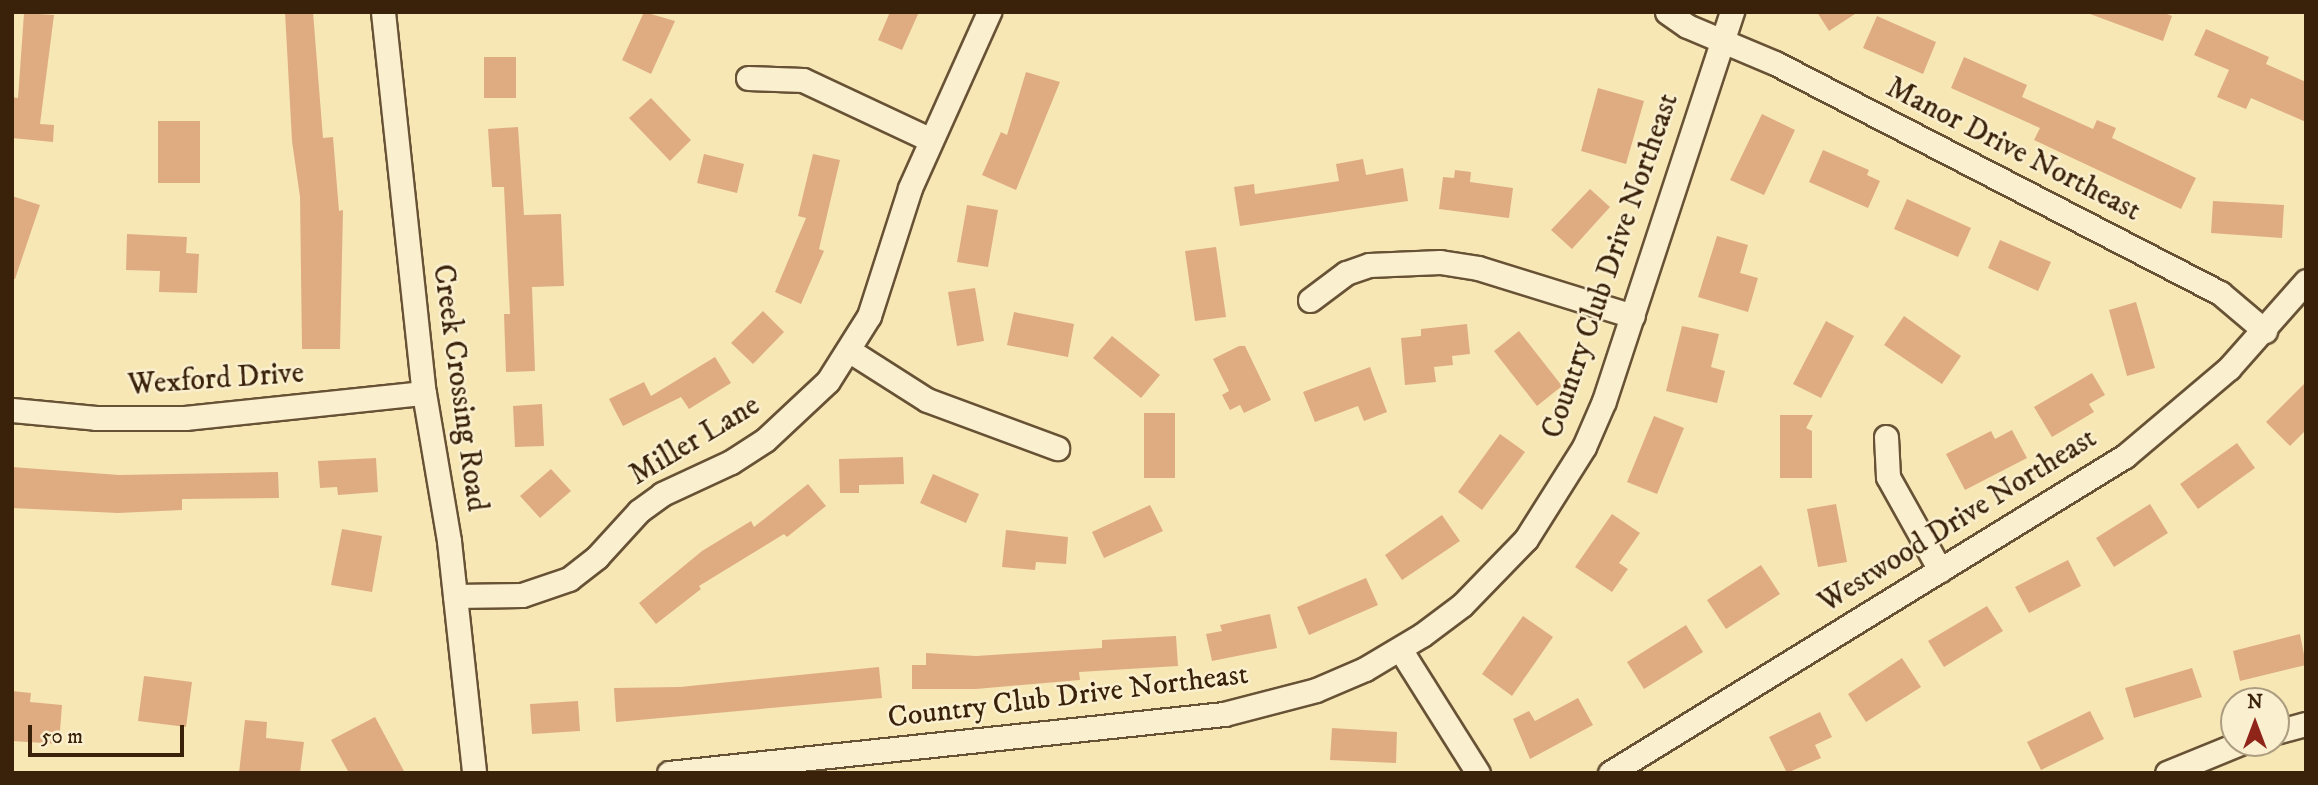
<!DOCTYPE html>
<html>
<head>
<meta charset="utf-8">
<style>
  body { margin:0 }
  #map { position:relative; width:2318px; height:785px; overflow:hidden; background:#f7e7b5; font-family:"IM FELL DW Pica",serif }
  div>[style] { position:absolute }
  .building>* { inset:0; background:#dfac82 }
  .roads { filter:drop-shadow(2px 0 #685235) drop-shadow(-2px 0 #685235) drop-shadow(0 2px #685235) drop-shadow(0 -2px #685235) }
  .minor>* { height:23px; margin:-11.5px; padding:0 11.5px; transform-origin:11.5px; border-radius:11.5px; background:#faefcf }
  span { translate:-50% -50%; white-space:nowrap; text-align:center; line-height:1.15; -webkit-text-stroke:5px #faefcf; paint-order:stroke }
  .street-label { font-size:30px; color:#39210a }
  .frame { position:absolute; inset:0; border:14px solid #39210a; pointer-events:none }
  .north { position:absolute; left:2220px; top:687px; width:70px; height:70px; box-sizing:border-box; background:#faefcf; border:2px solid #ad9d80; border-radius:50%; rotate:0deg; font-size:19px; font-weight:700; line-height:28px; text-align:center; color:#39210a }
  .north::after { content:''; display:block; margin:auto; width:24px; height:32px; background:#8f2418; clip-path:polygon(50% 0,100% 100%,50% 72%,0 100%) }
  .scale { position:absolute; left:28px; top:725px; width:156px; height:32px; box-sizing:border-box; border:4px solid #39210a; border-top:0; padding-left:9px; font-size:21px; line-height:24px; white-space:nowrap; color:#39210a; -webkit-text-stroke:5px #faefcf; paint-order:stroke }
</style>
</head>
<body>
<div id="map">
  <div class="building">
    <div style="clip-path:polygon(285px 12px,313px 12px,323px 138px,333px 137px,339px 211px,343px 210px,340px 349px,302px 349px,300px 197px,292px 141px)"></div>
    <div style="clip-path:polygon(644px 12px,675px 21px,651px 74px,622px 60px)"></div>
    <div style="clip-path:polygon(890px 12px,919px 12px,902px 50px,878px 40px)"></div>
    <div style="clip-path:polygon(1817px 12px,1858px 12px,1829px 31px)"></div>
    <div style="clip-path:polygon(2162px 12px,2172px 16px,2163px 41px,2090px 14px)"></div>
    <div style="clip-path:polygon(24px 13px,54px 15px,40px 124px,54px 125px,53px 142px,12px 138px,12px 97px,18px 98px)"></div>
    <div style="clip-path:polygon(1877px 16px,1936px 42px,1923px 74px,1863px 48px)"></div>
    <div style="clip-path:polygon(2206px 29px,2269px 57px,2266px 64px,2306px 82px,2306px 122px,2251px 98px,2246px 109px,2217px 97px,2229px 70px,2194px 55px)"></div>
    <div style="clip-path:polygon(484px 57px,516px 57px,516px 98px,484px 98px)"></div>
    <div style="clip-path:polygon(1964px 57px,2027px 85px,2022px 97px,2093px 129px,2097px 120px,2116px 128px,2112px 138px,2196px 178px,2181px 209px,2034px 140px,2040px 128px,1951px 88px)"></div>
    <div style="clip-path:polygon(1026px 72px,1060px 82px,1016px 190px,982px 175px,1001px 132px,1007px 135px)"></div>
    <div style="clip-path:polygon(1598px 88px,1644px 101px,1626px 164px,1581px 151px)"></div>
    <div style="clip-path:polygon(651px 98px,691px 140px,670px 161px,629px 118px)"></div>
    <div style="clip-path:polygon(1762px 114px,1795px 130px,1764px 195px,1730px 180px)"></div>
    <div style="clip-path:polygon(158px 121px,200px 121px,200px 183px,158px 183px)"></div>
    <div style="clip-path:polygon(518px 127px,524px 215px,561px 214px,564px 286px,532px 287px,535px 371px,506px 372px,504px 314px,510px 314px,504px 187px,492px 187px,488px 129px)"></div>
    <div style="clip-path:polygon(1823px 150px,1869px 170px,1867px 175px,1880px 181px,1868px 208px,1809px 182px)"></div>
    <div style="clip-path:polygon(704px 154px,744px 164px,737px 193px,697px 183px)"></div>
    <div style="clip-path:polygon(813px 154px,840px 160px,819px 249px,824px 251px,801px 304px,775px 292px,806px 218px,798px 216px)"></div>
    <div style="clip-path:polygon(1363px 159px,1366px 175px,1403px 168px,1408px 201px,1240px 226px,1234px 187px,1254px 184px,1255px 194px,1339px 181px,1336px 164px)"></div>
    <div style="clip-path:polygon(1455px 170px,1471px 172px,1470px 182px,1513px 188px,1509px 218px,1439px 209px,1443px 177px,1454px 178px)"></div>
    <div style="clip-path:polygon(1590px 189px,1610px 207px,1572px 249px,1551px 230px)"></div>
    <div style="clip-path:polygon(12px 196px,40px 205px,15px 279px,12px 279px)"></div>
    <div style="clip-path:polygon(1907px 199px,1971px 228px,1958px 257px,1894px 229px)"></div>
    <div style="clip-path:polygon(2213px 201px,2284px 205px,2282px 238px,2211px 233px)"></div>
    <div style="clip-path:polygon(967px 205px,998px 210px,988px 267px,957px 262px)"></div>
    <div style="clip-path:polygon(127px 234px,187px 237px,186px 253px,199px 254px,197px 293px,159px 292px,160px 271px,126px 270px)"></div>
    <div style="clip-path:polygon(1717px 236px,1748px 245px,1740px 273px,1758px 278px,1748px 312px,1698px 297px)"></div>
    <div style="clip-path:polygon(2000px 240px,2051px 262px,2038px 291px,1988px 268px)"></div>
    <div style="clip-path:polygon(1216px 247px,1226px 317px,1195px 321px,1185px 251px)"></div>
    <div style="clip-path:polygon(975px 288px,984px 341px,957px 346px,948px 292px)"></div>
    <div style="clip-path:polygon(2136px 302px,2155px 368px,2127px 376px,2109px 310px)"></div>
    <div style="clip-path:polygon(763px 311px,784px 332px,753px 364px,731px 343px)"></div>
    <div style="clip-path:polygon(1014px 312px,1074px 324px,1068px 357px,1007px 345px)"></div>
    <div style="clip-path:polygon(1904px 316px,1961px 356px,1942px 384px,1884px 345px)"></div>
    <div style="clip-path:polygon(1826px 321px,1854px 336px,1821px 398px,1793px 384px)"></div>
    <div style="clip-path:polygon(1467px 324px,1470px 354px,1452px 356px,1453px 365px,1434px 367px,1436px 382px,1405px 385px,1401px 338px,1421px 336px,1421px 329px)"></div>
    <div style="clip-path:polygon(1682px 326px,1719px 334px,1711px 367px,1725px 371px,1717px 403px,1666px 391px)"></div>
    <div style="clip-path:polygon(1519px 331px,1562px 386px,1537px 406px,1494px 351px)"></div>
    <div style="clip-path:polygon(1112px 336px,1160px 375px,1141px 398px,1093px 358px)"></div>
    <div style="clip-path:polygon(1239px 346px,1245px 346px,1271px 400px,1244px 413px,1240px 405px,1230px 410px,1222px 395px,1229px 391px,1213px 359px)"></div>
    <div style="clip-path:polygon(715px 357px,731px 383px,689px 409px,681px 397px,623px 426px,609px 399px,644px 382px,651px 396px)"></div>
    <div style="clip-path:polygon(1370px 367px,1387px 412px,1364px 421px,1358px 406px,1315px 422px,1303px 392px)"></div>
    <div style="clip-path:polygon(2092px 373px,2105px 395px,2089px 404px,2094px 412px,2052px 437px,2034px 407px)"></div>
    <div style="clip-path:polygon(2306px 382px,2306px 430px,2290px 446px,2266px 422px)"></div>
    <div style="clip-path:polygon(542px 404px,544px 446px,515px 447px,513px 406px)"></div>
    <div style="clip-path:polygon(1144px 413px,1175px 413px,1175px 478px,1144px 478px)"></div>
    <div style="clip-path:polygon(1780px 415px,1813px 415px,1806px 428px,1812px 431px,1812px 478px,1780px 478px)"></div>
    <div style="clip-path:polygon(1654px 416px,1684px 428px,1657px 494px,1627px 482px)"></div>
    <div style="clip-path:polygon(2012px 430px,2027px 458px,1965px 490px,1946px 454px,1991px 431px,1995px 439px)"></div>
    <div style="clip-path:polygon(1500px 434px,1525px 452px,1482px 510px,1458px 492px)"></div>
    <div style="clip-path:polygon(2237px 443px,2255px 468px,2198px 509px,2180px 484px)"></div>
    <div style="clip-path:polygon(903px 457px,904px 484px,859px 485px,859px 493px,840px 493px,839px 459px)"></div>
    <div style="clip-path:polygon(376px 458px,378px 492px,338px 495px,337px 487px,320px 488px,318px 461px)"></div>
    <div style="clip-path:polygon(12px 467px,119px 475px,278px 472px,279px 498px,182px 499px,182px 510px,118px 513px,12px 508px)"></div>
    <div style="clip-path:polygon(551px 469px,571px 491px,540px 518px,520px 496px)"></div>
    <div style="clip-path:polygon(933px 474px,979px 494px,966px 523px,920px 503px)"></div>
    <div style="clip-path:polygon(808px 484px,826px 506px,787px 537px,784px 534px,699px 586px,701px 589px,656px 624px,639px 603px,702px 551px,751px 521px,754px 527px)"></div>
    <div style="clip-path:polygon(1836px 504px,1847px 562px,1818px 567px,1807px 509px)"></div>
    <div style="clip-path:polygon(2150px 504px,2168px 533px,2114px 567px,2096px 538px)"></div>
    <div style="clip-path:polygon(1150px 505px,1163px 531px,1104px 558px,1092px 532px)"></div>
    <div style="clip-path:polygon(1612px 514px,1640px 533px,1619px 563px,1628px 569px,1612px 592px,1575px 567px)"></div>
    <div style="clip-path:polygon(1442px 515px,1460px 541px,1402px 580px,1385px 555px)"></div>
    <div style="clip-path:polygon(342px 529px,382px 536px,372px 592px,331px 585px)"></div>
    <div style="clip-path:polygon(1006px 530px,1068px 537px,1066px 564px,1036px 562px,1035px 570px,1002px 567px)"></div>
    <div style="clip-path:polygon(2068px 560px,2081px 586px,2029px 613px,2015px 587px)"></div>
    <div style="clip-path:polygon(1761px 565px,1780px 594px,1726px 629px,1707px 600px)"></div>
    <div style="clip-path:polygon(1366px 578px,1378px 605px,1309px 635px,1297px 607px)"></div>
    <div style="clip-path:polygon(1987px 606px,2003px 631px,1944px 667px,1928px 641px)"></div>
    <div style="clip-path:polygon(1270px 614px,1277px 648px,1212px 661px,1206px 634px,1222px 631px,1220px 625px)"></div>
    <div style="clip-path:polygon(1523px 616px,1553px 637px,1512px 696px,1482px 674px)"></div>
    <div style="clip-path:polygon(1686px 625px,1703px 652px,1644px 689px,1627px 662px)"></div>
    <div style="clip-path:polygon(2300px 634px,2306px 665px,2240px 681px,2233px 651px)"></div>
    <div style="clip-path:polygon(1176px 636px,1178px 666px,1079px 672px,1080px 680px,976px 689px,912px 689px,912px 665px,926px 665px,926px 653px,976px 656px,1102px 648px,1102px 640px)"></div>
    <div style="clip-path:polygon(1902px 658px,1921px 687px,1866px 722px,1848px 694px)"></div>
    <div style="clip-path:polygon(879px 667px,882px 698px,616px 722px,614px 688px,680px 687px)"></div>
    <div style="clip-path:polygon(2192px 668px,2202px 697px,2134px 718px,2125px 688px)"></div>
    <div style="clip-path:polygon(144px 676px,192px 682px,186px 727px,138px 721px)"></div>
    <div style="clip-path:polygon(12px 691px,31px 693px,30px 702px,62px 705px,59px 744px,12px 741px)"></div>
    <div style="clip-path:polygon(1578px 698px,1593px 725px,1530px 759px,1513px 719px,1529px 711px,1535px 721px)"></div>
    <div style="clip-path:polygon(578px 701px,580px 731px,532px 734px,530px 704px)"></div>
    <div style="clip-path:polygon(2090px 711px,2104px 739px,2041px 770px,2027px 742px)"></div>
    <div style="clip-path:polygon(1820px 712px,1832px 737px,1815px 745px,1821px 758px,1787px 773px,1769px 737px)"></div>
    <div style="clip-path:polygon(375px 717px,405px 773px,349px 773px,331px 740px)"></div>
    <div style="clip-path:polygon(245px 720px,267px 722px,266px 738px,304px 742px,300px 773px,239px 773px)"></div>
    <div style="clip-path:polygon(1332px 728px,1397px 732px,1396px 763px,1330px 760px)"></div>
  </div>
  <div class="roads">
    <div class="minor">
      <div style="left:383px;top:12px;width:383px;rotate:83.9deg"></div>
      <div style="left:424px;top:393px;width:150px;rotate:80.4deg"></div>
      <div style="left:449px;top:541px;width:233px;rotate:83.8deg"></div>
      <div style="left:1667px;top:12px;width:24px;rotate:35deg"></div>
      <div style="left:1687px;top:26px;width:95px;rotate:22.8deg"></div>
      <div style="left:1775px;top:63px;width:501px;rotate:27.33deg"></div>
      <div style="left:2220px;top:293px;width:59px;rotate:40.2deg"></div>
      <div style="left:748px;top:78px;width:55px;rotate:2.1deg"></div>
      <div style="left:803px;top:80px;width:139px;rotate:25.1deg"></div>
      <div style="left:1310px;top:300px;width:45px;rotate:-36.9deg"></div>
      <div style="left:1346px;top:273px;width:24px;rotate:-19deg"></div>
      <div style="left:1369px;top:265px;width:71px;rotate:-2.4deg"></div>
      <div style="left:1440px;top:262px;width:38px;rotate:9deg"></div>
      <div style="left:1478px;top:268px;width:162px;rotate:17.2deg"></div>
      <div style="left:850px;top:351px;width:91px;rotate:32.5deg"></div>
      <div style="left:927px;top:400px;width:139px;rotate:20.3deg"></div>
      <div style="left:12px;top:410px;width:84px;rotate:5.4deg"></div>
      <div style="left:96px;top:418px;width:89px"></div>
      <div style="left:185px;top:418px;width:240px;rotate:-6deg"></div>
      <div style="left:1886px;top:437px;width:40px;rotate:87.1deg"></div>
      <div style="left:1888px;top:477px;width:107px;rotate:60.8deg"></div>
      <div style="left:455px;top:596px;width:67px;rotate:-0.9deg"></div>
      <div style="left:522px;top:595px;width:50px;rotate:-18.8deg"></div>
      <div style="left:569px;top:579px;width:36px;rotate:-38deg"></div>
      <div style="left:597px;top:557px;width:62px;rotate:-47.6deg"></div>
      <div style="left:639px;top:511px;width:29px;rotate:-36deg"></div>
      <div style="left:662px;top:494px;width:76px;rotate:-24.9deg"></div>
      <div style="left:731px;top:462px;width:40px;rotate:-32.9deg"></div>
      <div style="left:765px;top:440px;width:86px;rotate:-43.1deg"></div>
      <div style="left:828px;top:381px;width:77px;rotate:-57.8deg"></div>
      <div style="left:869px;top:316px;width:134px;rotate:-72.2deg"></div>
      <div style="left:910px;top:188px;width:193px;rotate:-65.8deg"></div>
      <div style="left:1400px;top:649px;width:146px;rotate:57.8deg"></div>
      <div style="left:2276px;top:732px;width:31px;rotate:-15deg"></div>
      <div style="left:669px;top:773px;width:558px;rotate:-6.07deg"></div>
      <div style="left:1224px;top:714px;width:95px;rotate:-14.6deg"></div>
      <div style="left:1316px;top:690px;width:53px;rotate:-23.2deg"></div>
      <div style="left:1365px;top:669px;width:66px;rotate:-30.8deg"></div>
      <div style="left:1422px;top:635px;width:50px;rotate:-36.9deg"></div>
      <div style="left:1462px;top:605px;width:92px;rotate:-45.9deg"></div>
      <div style="left:1526px;top:539px;width:109px;rotate:-57.8deg"></div>
      <div style="left:1584px;top:447px;width:50px;rotate:-66.5deg"></div>
      <div style="left:1604px;top:401px;width:410px;rotate:-71.8deg"></div>
      <div style="left:1610px;top:773px;width:605px;rotate:-31.61deg"></div>
      <div style="left:2125px;top:456px;width:136px;rotate:-40.2deg"></div>
      <div style="left:2229px;top:368px;width:116px;rotate:-48.5deg"></div>
      <div style="left:2167px;top:773px;width:79px;rotate:-22.3deg"></div>
    </div>
  </div>
  <div class="street-label">
    <span style="left:2013px;top:150px;rotate:27deg">Manor Drive Northeast</span>
    <span style="left:1611px;top:266px;rotate:-71deg">Country Club Drive Northeast</span>
    <span style="left:216px;top:380px;rotate:-4deg">Wexford Drive</span>
    <span style="left:459px;top:388px;rotate:82deg">Creek Crossing Road</span>
    <span style="left:695px;top:441px;rotate:-31deg">Miller Lane</span>
    <span style="left:1958px;top:521px;rotate:-32deg">Westwood Drive Northeast</span>
    <span style="left:1068px;top:697px;rotate:-7deg">Country Club Drive Northeast</span>
  </div>
  <div class="frame"></div>
  <div class="north">N</div>
  <div class="scale">50 m</div>
</div>
</body>
</html>
